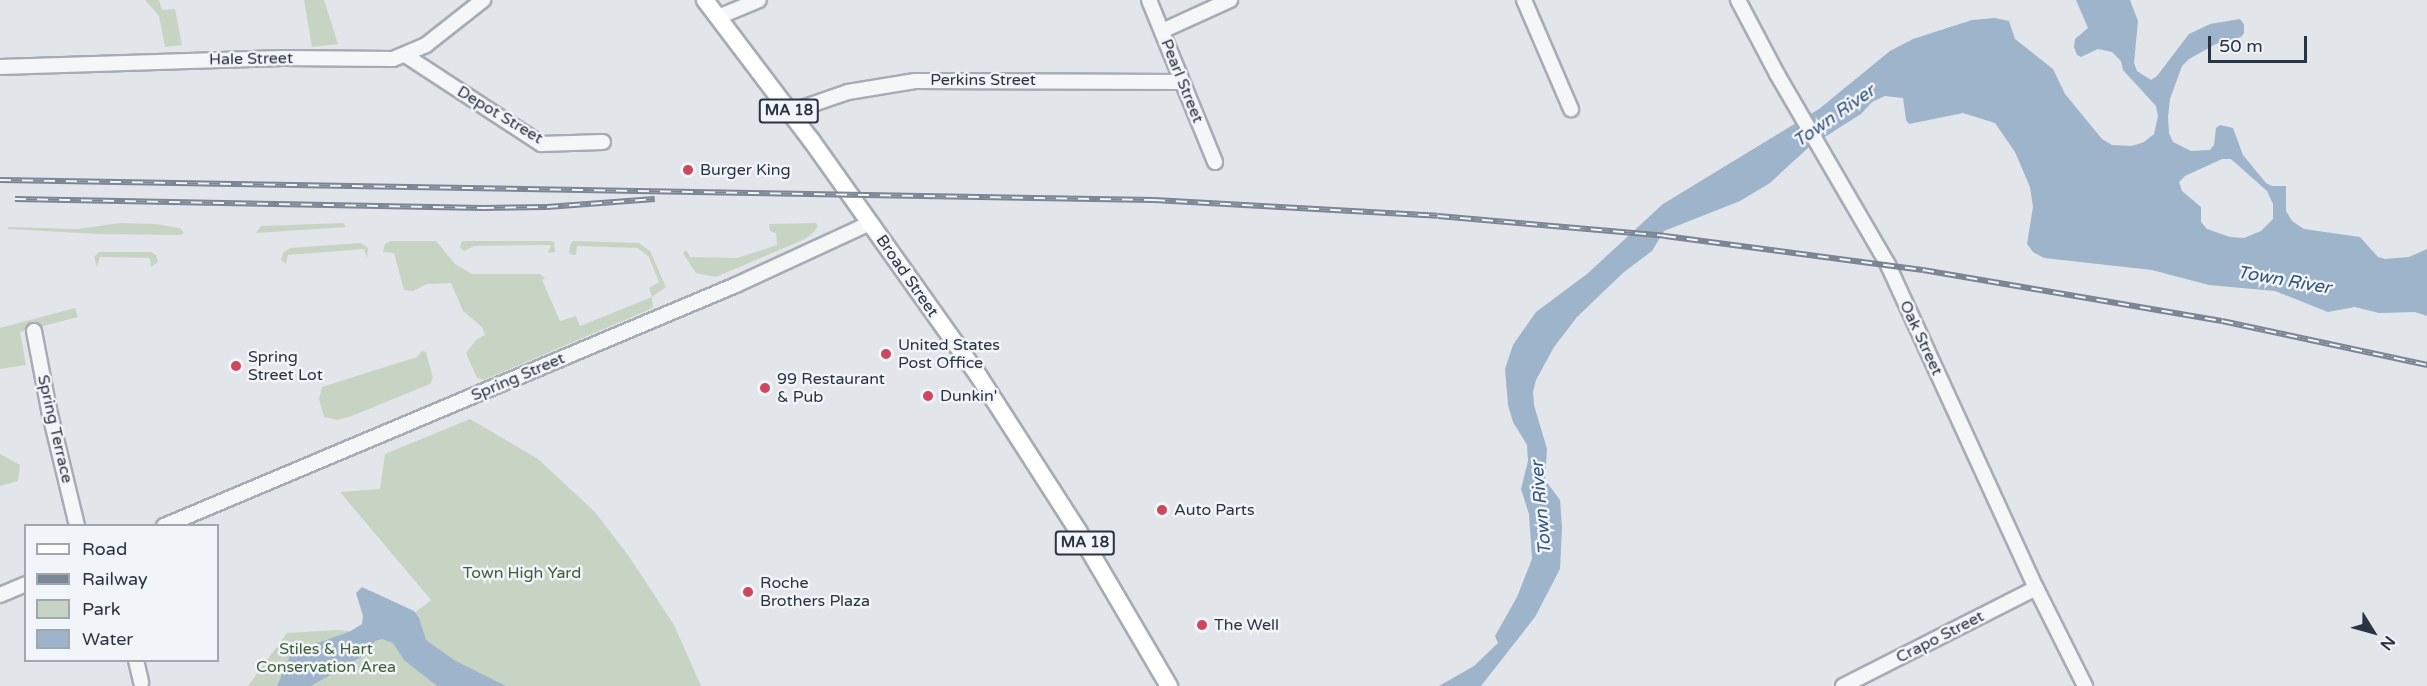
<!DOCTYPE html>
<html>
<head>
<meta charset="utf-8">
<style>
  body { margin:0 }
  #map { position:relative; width:2427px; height:686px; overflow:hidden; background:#e2e5ea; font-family:"Varela Round",sans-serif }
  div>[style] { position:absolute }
  .green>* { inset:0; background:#c8d4c3 }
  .water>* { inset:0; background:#9db4ca }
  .roads { filter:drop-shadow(2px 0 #a7acb4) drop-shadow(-2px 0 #a7acb4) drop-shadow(0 2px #a7acb4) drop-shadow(0 -2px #a7acb4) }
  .minor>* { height:14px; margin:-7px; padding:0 7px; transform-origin:7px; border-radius:7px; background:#f5f6f8 }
  .major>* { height:16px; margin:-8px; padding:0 8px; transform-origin:8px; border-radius:8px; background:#fff }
  .rail>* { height:6px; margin-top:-3px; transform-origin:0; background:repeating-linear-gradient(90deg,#f1f4f8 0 11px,#7b8594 0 22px); box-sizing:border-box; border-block:2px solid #7b8594 }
  .dots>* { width:16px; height:16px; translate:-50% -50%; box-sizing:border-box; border:3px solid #f1f4f8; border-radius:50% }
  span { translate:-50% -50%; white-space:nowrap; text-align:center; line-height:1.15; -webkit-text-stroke:5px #f1f4f8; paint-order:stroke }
  .shield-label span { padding:2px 4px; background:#f1f4f8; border:2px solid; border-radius:4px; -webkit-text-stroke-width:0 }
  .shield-label { font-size:15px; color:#2a3342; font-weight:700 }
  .street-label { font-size:16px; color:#2a3342 }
  .poi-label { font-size:16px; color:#2a3342 }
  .left { translate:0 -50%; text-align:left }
  .park-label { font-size:16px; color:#3f5e37 }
  .water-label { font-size:18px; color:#335377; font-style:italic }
  .legend { position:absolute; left:24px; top:524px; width:195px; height:138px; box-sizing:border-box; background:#f1f4f8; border:2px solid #a1a7af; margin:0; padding:8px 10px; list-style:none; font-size:18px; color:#2a3342 }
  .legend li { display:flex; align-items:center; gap:12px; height:30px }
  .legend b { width:30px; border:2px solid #a1a7af }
  .north { position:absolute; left:2343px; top:602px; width:60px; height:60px; -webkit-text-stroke:4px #f1f4f8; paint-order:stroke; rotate:127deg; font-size:16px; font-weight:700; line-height:24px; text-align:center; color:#2a3342 }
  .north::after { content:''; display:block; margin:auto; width:21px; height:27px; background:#2a3342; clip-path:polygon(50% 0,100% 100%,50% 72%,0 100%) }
  .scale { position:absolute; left:2208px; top:36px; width:99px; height:27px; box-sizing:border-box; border:3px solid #2a3342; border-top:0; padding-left:8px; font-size:18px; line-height:21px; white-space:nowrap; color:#2a3342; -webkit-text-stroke:4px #f1f4f8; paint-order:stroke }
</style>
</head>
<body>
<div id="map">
  <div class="green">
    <div style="clip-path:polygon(145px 0,159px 0,162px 10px,175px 9px,182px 45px,165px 47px,159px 16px)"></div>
    <div style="clip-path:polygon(304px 0,324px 0,338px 44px,312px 47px)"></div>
    <div style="clip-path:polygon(120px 223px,156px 224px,180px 228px,184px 233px,181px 235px,98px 234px,8px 229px,8px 227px,77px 229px)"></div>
    <div style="clip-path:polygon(343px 223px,346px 227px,256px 233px,261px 226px)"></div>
    <div style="clip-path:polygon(816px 223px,818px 226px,814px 232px,805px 239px,716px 277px,696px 273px,683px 253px,686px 250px,690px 257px,737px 258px,777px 245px,776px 233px,770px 231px,769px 224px)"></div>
    <div style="clip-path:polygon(391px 241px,436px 241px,455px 264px,472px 274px,540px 274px,545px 278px,542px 280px,560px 321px,576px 316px,580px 326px,652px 297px,649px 288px,659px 282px,649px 257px,638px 248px,577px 246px,576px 255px,572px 255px,569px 253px,570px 245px,573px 241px,639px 243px,650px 251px,666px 287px,652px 297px,653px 308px,484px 380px,477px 378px,466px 353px,477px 339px,485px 335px,482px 327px,463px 311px,451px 283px,427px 284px,413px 291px,404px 290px,394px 253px,383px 252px,385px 244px)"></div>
    <div style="clip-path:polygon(462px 241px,551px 241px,554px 242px,555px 252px,548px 253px,551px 245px,474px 246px,464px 251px,460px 248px)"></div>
    <div style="clip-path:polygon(361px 243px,368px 248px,367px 258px,364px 249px,288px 255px,286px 264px,281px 260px,283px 253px,290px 248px)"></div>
    <div style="clip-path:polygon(99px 252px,151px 252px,156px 255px,158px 262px,151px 267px,150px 258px,100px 257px,97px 267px,94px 257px)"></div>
    <div style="clip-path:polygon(75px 308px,78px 317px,20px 332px,26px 365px,0 369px,0 328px)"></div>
    <div style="clip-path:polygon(422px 351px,426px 352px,433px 378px,430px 384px,349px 417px,337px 420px,324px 417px,319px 399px,322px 387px,417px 357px)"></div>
    <div style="clip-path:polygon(470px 419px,538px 459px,595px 512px,630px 558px,674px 625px,701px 686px,248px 686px,287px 633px,337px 630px,388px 634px,431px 600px,340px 492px,380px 489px,385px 454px)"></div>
    <div style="clip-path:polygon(0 454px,20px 465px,18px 481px,0 486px)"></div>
  </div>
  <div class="water">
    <div style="clip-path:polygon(evenodd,2076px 0,2130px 0,2138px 21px,2134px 63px,2137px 71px,2151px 80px,2157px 76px,2189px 34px,2210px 24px,2240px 19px,2244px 24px,2244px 33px,2241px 37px,2216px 44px,2189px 59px,2182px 66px,2170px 99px,2168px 117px,2169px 133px,2173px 142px,2191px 151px,2210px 150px,2214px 145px,2216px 128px,2220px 125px,2233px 128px,2243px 155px,2266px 183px,2272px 186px,2286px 186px,2286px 211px,2292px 221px,2304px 229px,2360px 237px,2378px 257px,2385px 259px,2409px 257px,2427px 249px,2427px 316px,2415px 312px,2379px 313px,2355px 307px,2328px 312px,2275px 291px,2209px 285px,2152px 270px,2044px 258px,2033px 252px,2027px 244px,2033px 207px,2030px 187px,2015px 152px,1995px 123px,1963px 113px,1909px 124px,1906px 120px,1903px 98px,1885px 96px,1872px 102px,1861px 114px,1809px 147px,1770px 183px,1740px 201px,1664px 231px,1652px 251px,1624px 272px,1577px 317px,1554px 347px,1536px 380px,1533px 392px,1534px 405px,1547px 449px,1545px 480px,1560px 500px,1562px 527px,1560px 569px,1535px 617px,1481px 686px,1439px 686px,1474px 666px,1498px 643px,1495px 636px,1517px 597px,1532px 559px,1529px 514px,1521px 489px,1528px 461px,1527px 445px,1513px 422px,1508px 405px,1505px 369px,1513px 345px,1536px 312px,1587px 274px,1663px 204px,1819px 109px,1890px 51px,1913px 39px,1972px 20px,1995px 18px,2009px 21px,2015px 39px,2053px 69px,2065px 94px,2102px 139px,2112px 145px,2132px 146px,2144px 142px,2154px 134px,2158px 116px,2156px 106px,2123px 70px,2121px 61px,2112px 52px,2098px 49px,2081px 57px,2077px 55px,2074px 47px,2075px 39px,2088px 28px,2076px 0,2222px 159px,2231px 159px,2267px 191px,2273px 204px,2273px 219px,2261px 231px,2244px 238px,2230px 237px,2207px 229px,2201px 222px,2201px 207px,2182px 191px,2179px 182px,2185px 176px,2222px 159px)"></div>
    <div style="clip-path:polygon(362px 587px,414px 611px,419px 618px,426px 640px,454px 660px,506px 686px,437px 686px,404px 660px,393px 643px,382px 639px,375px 641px,361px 657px,311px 686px,277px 686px,290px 656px,309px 646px,349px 632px,362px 624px,363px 616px,356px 593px)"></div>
  </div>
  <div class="roads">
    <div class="minor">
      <div style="left:1149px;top:0;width:175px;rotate:67.8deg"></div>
      <div style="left:1524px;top:0;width:119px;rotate:66.7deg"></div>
      <div style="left:1738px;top:0;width:84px;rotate:62.2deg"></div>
      <div style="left:1777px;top:74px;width:221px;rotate:59.8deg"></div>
      <div style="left:1888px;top:265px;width:355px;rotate:65.4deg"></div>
      <div style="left:2036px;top:588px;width:110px;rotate:63.4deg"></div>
      <div style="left:718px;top:17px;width:44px;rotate:-22.5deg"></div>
      <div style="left:1162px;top:31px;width:75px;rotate:-24.5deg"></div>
      <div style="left:405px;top:55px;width:163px;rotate:33.2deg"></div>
      <div style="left:541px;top:144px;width:62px;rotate:-1.8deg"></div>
      <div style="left:0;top:67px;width:283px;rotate:-1.8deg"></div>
      <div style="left:283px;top:58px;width:110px;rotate:0.5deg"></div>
      <div style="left:393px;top:59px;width:36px;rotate:-23deg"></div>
      <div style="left:426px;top:45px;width:73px;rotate:-38.3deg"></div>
      <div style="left:790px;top:112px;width:61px;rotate:-19deg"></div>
      <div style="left:848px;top:92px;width:68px;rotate:-9.3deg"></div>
      <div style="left:915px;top:81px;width:267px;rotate:0.2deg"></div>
      <div style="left:34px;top:331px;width:80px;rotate:79.2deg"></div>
      <div style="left:49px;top:410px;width:119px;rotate:76.4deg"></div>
      <div style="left:164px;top:526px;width:621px;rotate:-22.85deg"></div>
      <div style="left:736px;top:285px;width:148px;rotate:-24.8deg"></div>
      <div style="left:0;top:595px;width:28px;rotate:-23deg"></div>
      <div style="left:136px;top:660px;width:23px;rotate:77deg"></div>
      <div style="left:1843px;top:686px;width:216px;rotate:-26.9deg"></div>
    </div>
    <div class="major">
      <div style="left:705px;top:0;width:176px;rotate:52.9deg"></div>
      <div style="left:811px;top:140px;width:288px;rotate:54.6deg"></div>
      <div style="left:978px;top:375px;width:185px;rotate:57.3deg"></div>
      <div style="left:1078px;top:531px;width:180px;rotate:59.6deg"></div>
    </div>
  </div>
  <div class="rail">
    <div style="left:0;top:180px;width:1154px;rotate:0.99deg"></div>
    <div style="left:1154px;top:200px;width:284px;rotate:3.2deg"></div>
    <div style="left:1438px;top:216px;width:228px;rotate:5deg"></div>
    <div style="left:1665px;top:236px;width:260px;rotate:7.5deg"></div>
    <div style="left:1923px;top:270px;width:303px;rotate:9.7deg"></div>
    <div style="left:2222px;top:321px;width:210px;rotate:12.1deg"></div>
    <div style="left:15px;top:199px;width:468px;rotate:1.1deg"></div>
    <div style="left:483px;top:208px;width:64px;rotate:-0.9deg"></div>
    <div style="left:547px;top:207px;width:108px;rotate:-4.2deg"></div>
  </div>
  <div class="dots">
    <div style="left:688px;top:170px;background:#cf475e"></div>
    <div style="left:886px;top:354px;background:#cf475e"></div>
    <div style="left:236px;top:366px;background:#cf475e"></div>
    <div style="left:765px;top:388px;background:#cf475e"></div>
    <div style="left:928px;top:396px;background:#cf475e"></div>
    <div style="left:1162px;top:510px;background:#cf475e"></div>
    <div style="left:748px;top:592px;background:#cf475e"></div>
    <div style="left:1202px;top:625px;background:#cf475e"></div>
  </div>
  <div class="shield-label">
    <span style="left:789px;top:111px">MA 18</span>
    <span style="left:1085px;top:543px">MA 18</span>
  </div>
  <div class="street-label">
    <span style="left:251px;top:59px;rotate:-1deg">Hale Street</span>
    <span style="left:983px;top:80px">Perkins Street</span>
    <span style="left:1182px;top:81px;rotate:68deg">Pearl Street</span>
    <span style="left:500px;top:115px;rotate:31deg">Depot Street</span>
    <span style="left:907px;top:276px;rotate:55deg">Broad Street</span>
    <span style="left:1921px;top:338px;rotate:65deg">Oak Street</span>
    <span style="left:518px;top:377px;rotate:-23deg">Spring Street</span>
    <span style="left:55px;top:429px;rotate:77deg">Spring Terrace</span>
    <span style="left:1940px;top:637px;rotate:-27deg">Crapo Street</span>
  </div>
  <div class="poi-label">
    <span class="left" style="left:700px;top:170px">Burger King</span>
    <span class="left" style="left:898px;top:354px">United States<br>Post Office</span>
    <span class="left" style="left:248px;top:366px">Spring<br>Street Lot</span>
    <span class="left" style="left:777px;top:388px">99 Restaurant<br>&amp; Pub</span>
    <span class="left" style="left:940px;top:396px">Dunkin'</span>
    <span class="left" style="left:1174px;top:510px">Auto Parts</span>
    <span class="left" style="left:760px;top:592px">Roche<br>Brothers Plaza</span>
    <span class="left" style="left:1214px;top:625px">The Well</span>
  </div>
  <div class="park-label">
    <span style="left:522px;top:573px">Town High Yard</span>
    <span style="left:326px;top:658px">Stiles &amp; Hart<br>Conservation Area</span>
  </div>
  <div class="water-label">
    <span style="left:1834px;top:116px;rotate:-35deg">Town River</span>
    <span style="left:2284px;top:280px;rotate:10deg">Town River</span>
    <span style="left:1541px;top:508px;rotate:-95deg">Town River</span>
  </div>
  <ul class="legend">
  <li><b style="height:8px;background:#fff"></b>Road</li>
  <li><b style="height:8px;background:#7b8594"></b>Railway</li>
  <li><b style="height:16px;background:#c8d4c3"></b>Park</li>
  <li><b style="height:16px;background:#9db4ca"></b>Water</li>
  </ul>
  <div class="north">N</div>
  <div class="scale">50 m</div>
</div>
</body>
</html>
